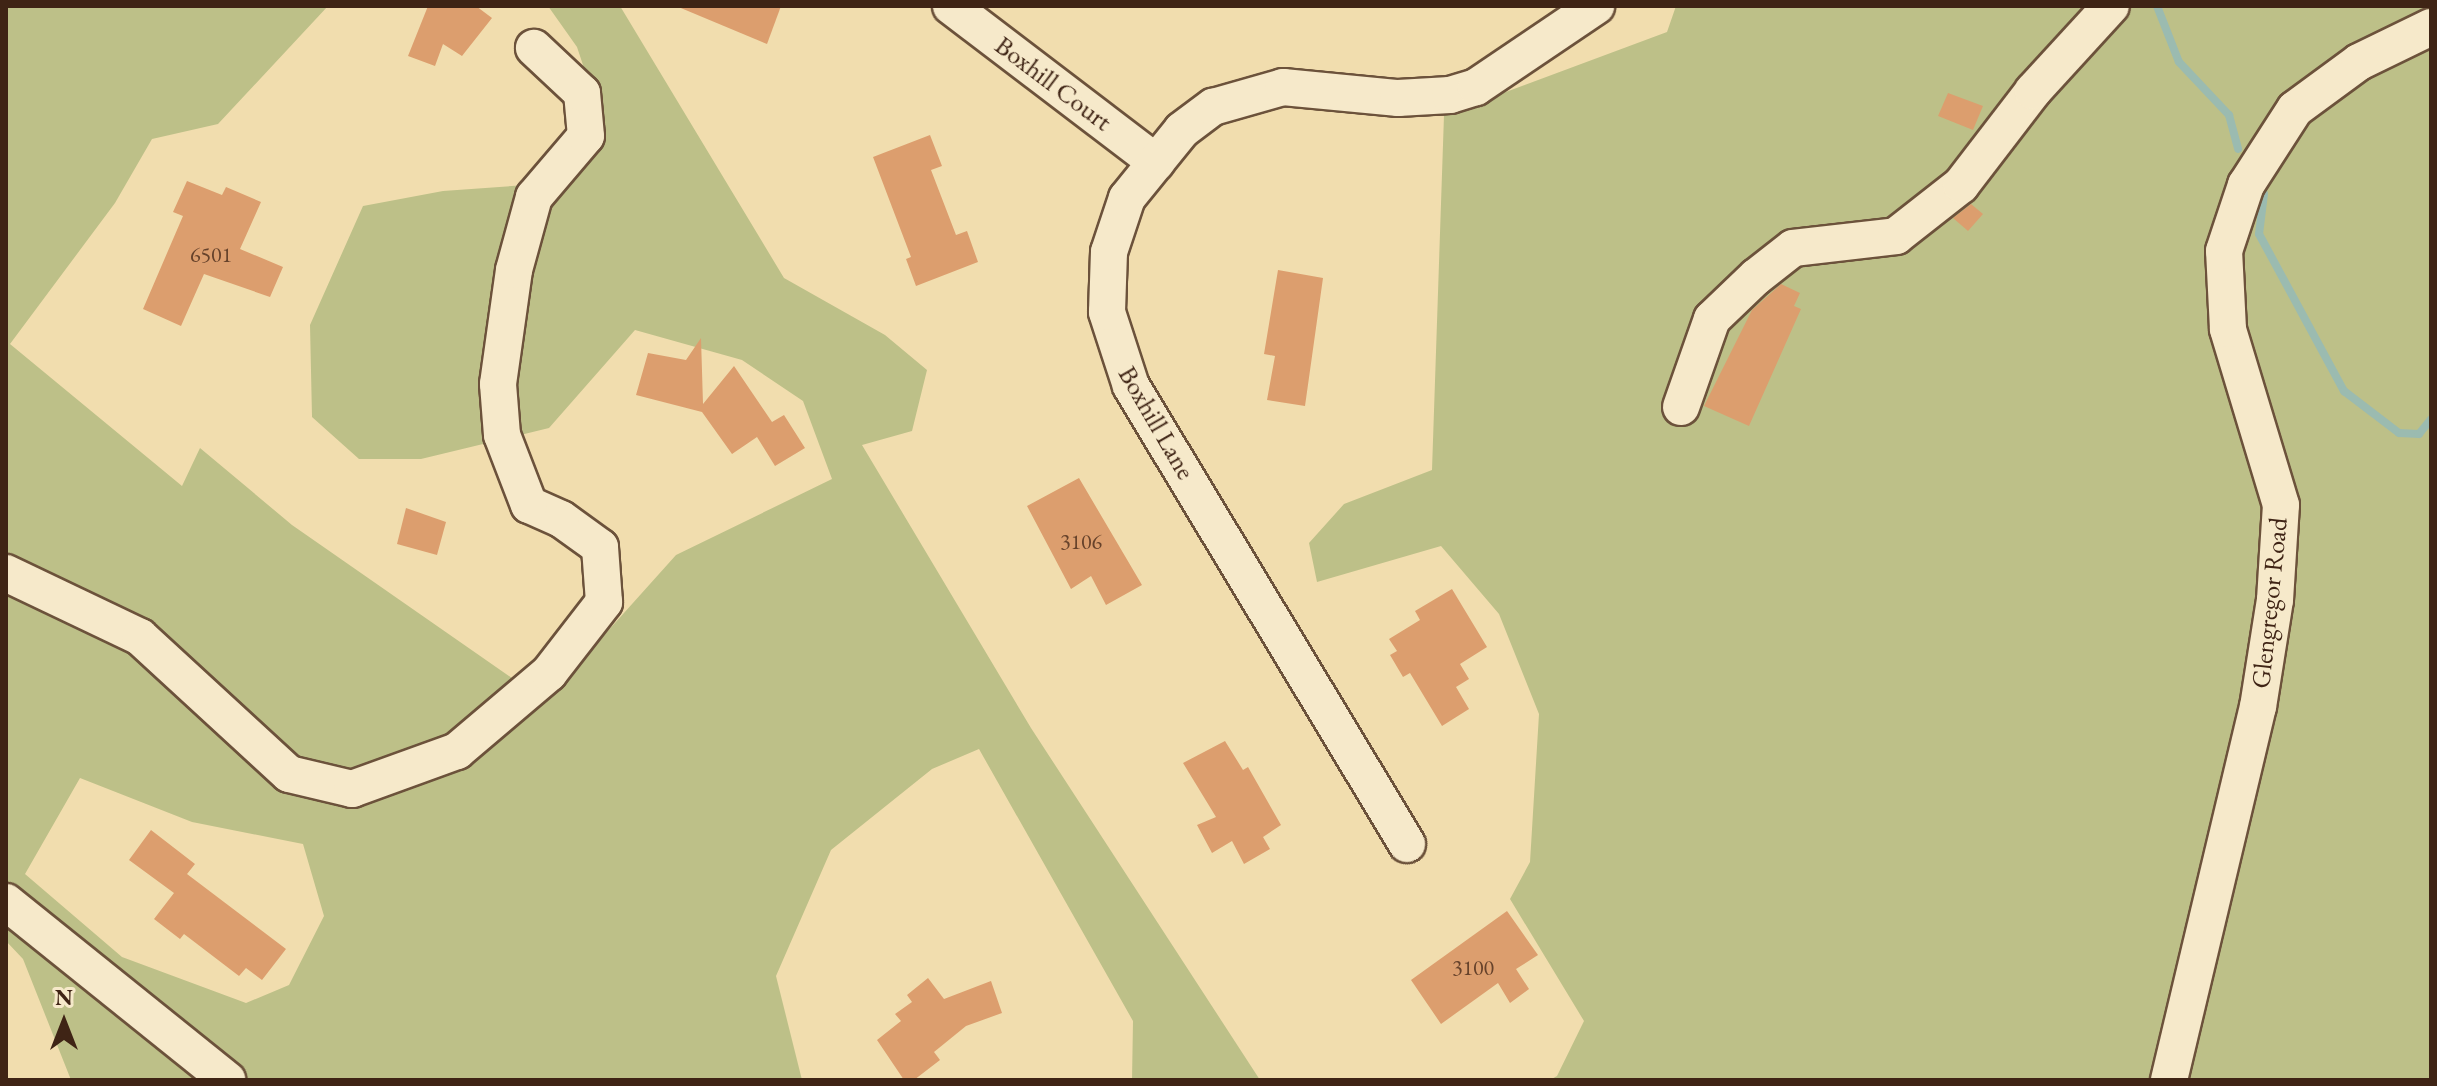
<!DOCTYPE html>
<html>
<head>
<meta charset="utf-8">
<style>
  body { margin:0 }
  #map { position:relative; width:2437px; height:1086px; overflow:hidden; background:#f1ddae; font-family:"EB Garamond",serif }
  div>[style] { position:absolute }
  .green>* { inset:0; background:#bdc088 }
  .stream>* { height:8px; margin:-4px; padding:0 4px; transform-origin:4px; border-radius:4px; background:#9bbbb0 }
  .building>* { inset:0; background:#dc9e6e }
  .roads { filter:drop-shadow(2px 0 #6c523b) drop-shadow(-2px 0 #6c523b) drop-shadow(0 2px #6c523b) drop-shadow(0 -2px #6c523b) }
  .minor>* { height:36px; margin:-18px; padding:0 18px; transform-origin:18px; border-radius:18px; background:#f6e9ca }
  span { translate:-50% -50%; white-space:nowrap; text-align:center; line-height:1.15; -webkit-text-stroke:6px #f6e9ca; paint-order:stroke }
  .number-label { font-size:22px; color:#66422b }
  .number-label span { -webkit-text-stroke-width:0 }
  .street-label { font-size:26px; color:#3f2415 }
  .frame { position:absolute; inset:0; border:8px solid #3f2415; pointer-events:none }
  .north { position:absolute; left:24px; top:982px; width:80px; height:80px; -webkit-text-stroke:6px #f6e9ca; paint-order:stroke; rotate:0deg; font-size:22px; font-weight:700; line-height:32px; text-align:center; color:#3f2415 }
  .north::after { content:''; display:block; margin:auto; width:28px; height:36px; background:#3f2415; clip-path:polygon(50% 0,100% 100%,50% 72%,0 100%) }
</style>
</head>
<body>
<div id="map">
  <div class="green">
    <div style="clip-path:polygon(evenodd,6px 6px,328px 6px,218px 124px,152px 139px,115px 203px,10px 344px,182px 486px,200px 448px,292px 525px,545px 701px,676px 555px,832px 479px,803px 401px,742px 360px,635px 330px,549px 428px,421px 459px,359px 459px,312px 417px,310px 325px,363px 206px,443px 191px,569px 182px,599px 113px,577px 47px,548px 6px,620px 6px,784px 278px,885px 335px,927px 370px,912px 431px,862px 445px,1031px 728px,1260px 1080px,1132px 1080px,1133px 1021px,979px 749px,932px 769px,831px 850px,776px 976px,802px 1080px,71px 1080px,23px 959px,6px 941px,6px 6px,80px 778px,192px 822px,303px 844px,324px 916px,289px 985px,246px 1003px,122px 957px,25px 874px,80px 778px)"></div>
    <div style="clip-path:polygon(1676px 6px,2431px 6px,2431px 1080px,1550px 1080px,1557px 1076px,1584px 1021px,1510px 899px,1530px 862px,1539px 714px,1499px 614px,1441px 546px,1317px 582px,1309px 543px,1344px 504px,1432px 470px,1444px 115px,1667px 32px)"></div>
  </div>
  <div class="stream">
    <div style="left:2157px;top:6px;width:60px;rotate:68.6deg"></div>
    <div style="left:2179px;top:62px;width:73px;rotate:46.7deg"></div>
    <div style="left:2229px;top:115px;width:35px;rotate:75deg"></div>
    <div style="left:2264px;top:194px;width:40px;rotate:97.1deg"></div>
    <div style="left:2259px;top:234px;width:179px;rotate:61.6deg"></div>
    <div style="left:2344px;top:391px;width:69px;rotate:37.4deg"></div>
    <div style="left:2399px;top:433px;width:20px;rotate:3deg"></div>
    <div style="left:2419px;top:434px;width:19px;rotate:-51deg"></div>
  </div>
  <div class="building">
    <div style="clip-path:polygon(428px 6px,476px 6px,492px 18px,462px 56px,443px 44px,435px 66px,408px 56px)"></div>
    <div style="clip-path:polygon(676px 6px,781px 6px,767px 44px)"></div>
    <div style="clip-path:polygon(1948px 93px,1983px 106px,1973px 130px,1938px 116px)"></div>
    <div style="clip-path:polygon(930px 135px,942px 166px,931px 170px,956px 235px,967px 231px,978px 262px,916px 286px,906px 259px,911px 257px,873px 157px)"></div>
    <div style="clip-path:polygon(187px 181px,222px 195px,226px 187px,261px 202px,240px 249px,283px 267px,270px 297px,204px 274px,181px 326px,143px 309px,183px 216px,173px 212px)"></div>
    <div style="clip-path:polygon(1971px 204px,1983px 214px,1968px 231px,1953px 218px)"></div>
    <div style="clip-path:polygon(1278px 270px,1323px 278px,1305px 406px,1267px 400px,1275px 356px,1264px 354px)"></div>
    <div style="clip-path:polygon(1781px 284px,1800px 293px,1794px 306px,1801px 309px,1749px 426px,1704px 406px,1752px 310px)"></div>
    <div style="clip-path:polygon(701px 338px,703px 404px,734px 366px,772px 422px,784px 415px,805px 448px,775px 466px,757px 437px,732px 454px,702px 412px,636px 395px,648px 353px,686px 360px)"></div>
    <div style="clip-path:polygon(1079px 478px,1142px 585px,1106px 605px,1091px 576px,1071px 589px,1027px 506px)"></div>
    <div style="clip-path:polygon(406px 508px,446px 522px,437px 555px,397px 544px)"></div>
    <div style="clip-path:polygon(1452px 589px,1487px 647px,1460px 664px,1469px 679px,1456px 687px,1469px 709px,1442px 726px,1410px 673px,1403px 677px,1390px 655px,1397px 651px,1389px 639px,1420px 620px,1415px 611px)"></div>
    <div style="clip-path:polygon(1225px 741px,1243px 770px,1248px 767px,1281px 825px,1263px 837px,1270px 849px,1244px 864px,1232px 841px,1212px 853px,1197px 825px,1216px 817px,1183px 763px)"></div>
    <div style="clip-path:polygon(151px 830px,195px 864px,187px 874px,286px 949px,262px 980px,246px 968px,239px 976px,184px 934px,180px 939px,154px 919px,174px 893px,129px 860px)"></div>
    <div style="clip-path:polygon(1507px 911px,1538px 955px,1516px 969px,1529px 989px,1510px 1003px,1498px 983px,1441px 1024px,1411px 980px)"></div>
    <div style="clip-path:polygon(928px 978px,944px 999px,991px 981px,1002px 1013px,966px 1026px,934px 1052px,940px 1060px,914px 1080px,904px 1080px,877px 1040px,901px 1021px,895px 1014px,912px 1002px,907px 995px)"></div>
  </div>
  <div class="roads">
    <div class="minor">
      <div style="left:951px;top:6px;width:258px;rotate:37.3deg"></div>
      <div style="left:1681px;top:407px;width:93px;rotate:-70.6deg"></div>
      <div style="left:1712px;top:319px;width:61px;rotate:-43.7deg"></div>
      <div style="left:1756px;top:277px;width:47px;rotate:-38.1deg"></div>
      <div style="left:1793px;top:248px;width:104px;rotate:-6.6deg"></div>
      <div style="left:1896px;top:236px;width:83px;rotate:-38.1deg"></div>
      <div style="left:1961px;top:185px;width:118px;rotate:-52.5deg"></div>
      <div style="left:2033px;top:91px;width:115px;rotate:-47.5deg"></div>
      <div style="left:6px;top:573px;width:148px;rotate:25.5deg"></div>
      <div style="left:140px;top:637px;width:202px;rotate:42.6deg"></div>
      <div style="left:289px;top:774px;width:65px;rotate:13.4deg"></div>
      <div style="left:352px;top:789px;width:112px;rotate:-19.9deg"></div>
      <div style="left:457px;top:751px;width:121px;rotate:-40.3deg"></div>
      <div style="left:549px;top:673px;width:90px;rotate:-52.2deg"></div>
      <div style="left:604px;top:602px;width:55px;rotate:-94.2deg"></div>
      <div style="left:600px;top:547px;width:48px;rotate:-144.3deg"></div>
      <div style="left:561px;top:519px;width:35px;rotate:-156deg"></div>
      <div style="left:529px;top:505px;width:75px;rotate:-111.1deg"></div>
      <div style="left:502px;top:435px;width:51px;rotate:-94.5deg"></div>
      <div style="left:498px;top:384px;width:115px;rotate:-82deg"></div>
      <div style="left:514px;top:270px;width:76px;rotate:-74.7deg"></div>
      <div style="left:534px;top:197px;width:80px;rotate:-49.6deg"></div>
      <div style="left:586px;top:136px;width:43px;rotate:-95.3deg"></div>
      <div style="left:582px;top:93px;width:66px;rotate:-136.8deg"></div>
      <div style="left:1407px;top:844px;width:535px;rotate:-121.07deg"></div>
      <div style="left:1131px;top:386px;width:78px;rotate:-108deg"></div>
      <div style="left:1107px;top:312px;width:60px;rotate:-88.1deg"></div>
      <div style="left:1109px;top:252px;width:57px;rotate:-71.6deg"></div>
      <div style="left:1127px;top:198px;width:87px;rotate:-51deg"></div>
      <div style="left:1182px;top:130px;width:39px;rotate:-37deg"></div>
      <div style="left:1213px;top:107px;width:73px;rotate:-15.9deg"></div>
      <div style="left:1283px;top:87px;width:116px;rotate:5.5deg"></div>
      <div style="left:1398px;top:98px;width:52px;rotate:-3.3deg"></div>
      <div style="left:1450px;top:95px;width:27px;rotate:-17deg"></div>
      <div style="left:1476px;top:87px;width:145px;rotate:-34deg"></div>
      <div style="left:6px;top:902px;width:284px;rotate:38.8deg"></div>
      <div style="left:2169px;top:1080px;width:383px;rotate:-76.6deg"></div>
      <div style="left:2258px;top:707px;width:108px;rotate:-81deg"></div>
      <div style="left:2275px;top:600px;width:95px;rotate:-86.4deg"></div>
      <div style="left:2281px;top:505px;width:184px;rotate:-106.8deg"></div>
      <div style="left:2228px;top:329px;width:78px;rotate:-92.9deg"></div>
      <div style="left:2224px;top:251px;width:70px;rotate:-71.6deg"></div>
      <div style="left:2246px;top:185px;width:90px;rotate:-57.2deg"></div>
      <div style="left:2295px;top:109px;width:79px;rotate:-36.3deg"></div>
      <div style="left:2359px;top:62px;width:80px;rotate:-25.9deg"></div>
    </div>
  </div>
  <div class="number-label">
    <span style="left:211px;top:255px">6501</span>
    <span style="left:1081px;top:542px">3106</span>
    <span style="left:1473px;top:968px">3100</span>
  </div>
  <div class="street-label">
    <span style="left:1053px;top:84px;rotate:37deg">Boxhill Court</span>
    <span style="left:1156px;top:423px;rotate:60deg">Boxhill Lane</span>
    <span style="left:2270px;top:603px;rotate:-84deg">Glengregor Road</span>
  </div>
  <div class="frame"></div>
  <div class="north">N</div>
</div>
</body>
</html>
